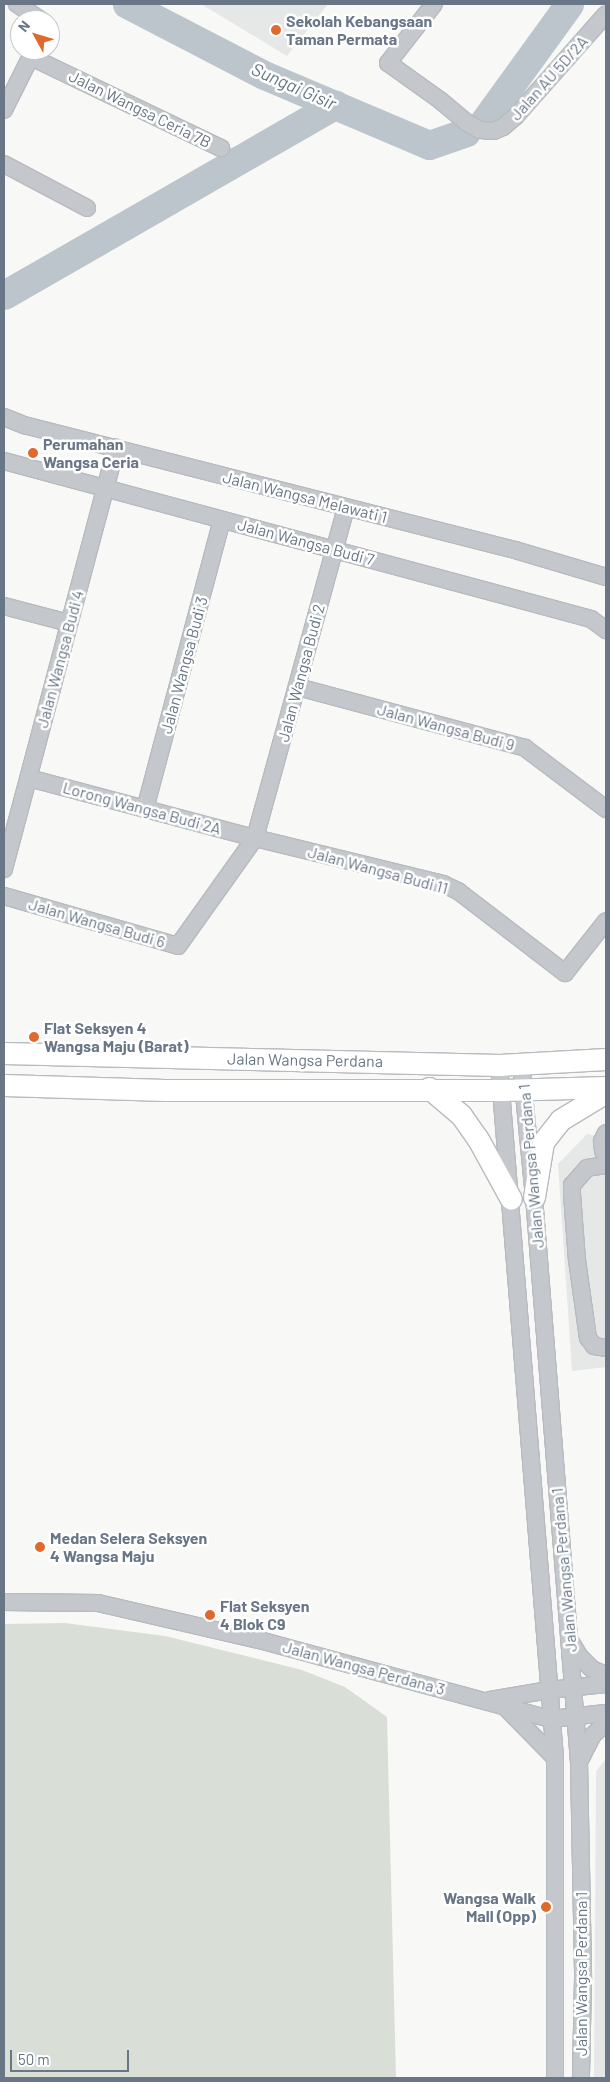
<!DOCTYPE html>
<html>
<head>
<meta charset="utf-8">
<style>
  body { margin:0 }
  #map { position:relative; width:610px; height:2082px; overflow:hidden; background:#f8f8f6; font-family:Barlow,sans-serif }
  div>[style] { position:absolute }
  .built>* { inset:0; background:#e6e7e7 }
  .green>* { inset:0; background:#d9dfd7 }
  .river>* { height:29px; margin:-14.5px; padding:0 14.5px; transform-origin:14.5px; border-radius:14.5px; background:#bcc5cb }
  .roads { filter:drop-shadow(1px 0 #b7bbbf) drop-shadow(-1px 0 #b7bbbf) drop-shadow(0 1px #b7bbbf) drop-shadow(0 -1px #b7bbbf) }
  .minor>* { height:16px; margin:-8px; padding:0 8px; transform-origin:8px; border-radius:8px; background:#c4c7cb }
  .major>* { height:21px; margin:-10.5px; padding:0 10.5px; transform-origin:10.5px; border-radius:10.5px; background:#fff }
  .dots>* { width:14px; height:14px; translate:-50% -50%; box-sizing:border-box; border:2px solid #fff; border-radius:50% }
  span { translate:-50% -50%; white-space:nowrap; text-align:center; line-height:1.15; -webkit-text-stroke:5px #fff; paint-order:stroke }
  .poi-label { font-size:16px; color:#687686; font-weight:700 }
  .left { translate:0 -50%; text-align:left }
  .right { translate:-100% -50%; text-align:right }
  .street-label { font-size:16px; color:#687686 }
  .water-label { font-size:18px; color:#637782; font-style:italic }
  .frame { position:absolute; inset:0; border:5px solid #687686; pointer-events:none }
  .north { position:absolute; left:10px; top:10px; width:50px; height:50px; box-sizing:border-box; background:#fff; border:1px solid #c3c8cf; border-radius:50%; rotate:309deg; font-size:14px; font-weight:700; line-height:20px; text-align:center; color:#687686 }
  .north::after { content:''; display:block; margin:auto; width:18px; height:22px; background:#e0692e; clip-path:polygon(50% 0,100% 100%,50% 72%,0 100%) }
  .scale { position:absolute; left:10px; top:2050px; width:119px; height:22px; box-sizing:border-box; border:2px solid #687686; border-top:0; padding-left:6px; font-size:15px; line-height:18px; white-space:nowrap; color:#687686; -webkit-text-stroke:4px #fff; paint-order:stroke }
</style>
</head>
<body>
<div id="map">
  <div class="built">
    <div style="clip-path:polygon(201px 4px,328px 4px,287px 56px)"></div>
    <div style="clip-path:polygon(587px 1134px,606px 1138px,606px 1367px,572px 1371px,558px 1164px)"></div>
    <div style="clip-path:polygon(606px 1759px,606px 2078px,594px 2078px,596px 1771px)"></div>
  </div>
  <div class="green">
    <div style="clip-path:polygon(65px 1623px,165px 1636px,302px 1670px,345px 1687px,387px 1717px,396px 2078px,4px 2078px,4px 1624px)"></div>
  </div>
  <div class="river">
    <div style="left:127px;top:4px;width:154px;rotate:27.4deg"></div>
    <div style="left:264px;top:75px;width:179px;rotate:23deg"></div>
    <div style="left:429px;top:145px;width:39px;rotate:-19deg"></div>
    <div style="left:483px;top:123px;width:147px;rotate:-54.1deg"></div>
    <div style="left:4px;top:295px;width:382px;rotate:-29.9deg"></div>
  </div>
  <div class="roads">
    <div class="minor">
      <div style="left:17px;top:4px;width:29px;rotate:34deg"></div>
      <div style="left:434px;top:4px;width:75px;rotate:127.9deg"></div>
      <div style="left:388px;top:63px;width:65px;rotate:35.6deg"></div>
      <div style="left:441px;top:101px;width:33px;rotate:40deg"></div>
      <div style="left:466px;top:122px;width:16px;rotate:30deg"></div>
      <div style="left:480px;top:130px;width:14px;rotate:4deg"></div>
      <div style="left:494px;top:131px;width:10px;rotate:-24deg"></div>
      <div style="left:503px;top:127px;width:16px;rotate:-40deg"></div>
      <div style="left:515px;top:117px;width:137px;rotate:-48.5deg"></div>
      <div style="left:31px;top:57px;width:211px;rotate:25.6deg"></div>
      <div style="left:4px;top:110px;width:67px;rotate:-63.4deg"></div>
      <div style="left:4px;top:164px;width:94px;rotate:27.9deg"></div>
      <div style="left:4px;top:417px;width:22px;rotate:22deg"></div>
      <div style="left:24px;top:425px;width:507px;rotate:14.28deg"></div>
      <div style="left:515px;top:550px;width:95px;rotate:16.5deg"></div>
      <div style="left:4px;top:461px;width:608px;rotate:15.06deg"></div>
      <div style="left:591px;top:619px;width:19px;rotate:36deg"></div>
      <div style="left:4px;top:606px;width:67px;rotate:14.7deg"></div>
      <div style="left:298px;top:687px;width:235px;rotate:15deg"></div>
      <div style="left:525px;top:748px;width:101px;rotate:37deg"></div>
      <div style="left:29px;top:778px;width:234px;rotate:14.9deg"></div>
      <div style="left:255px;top:838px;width:194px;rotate:13.7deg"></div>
      <div style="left:443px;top:884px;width:17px;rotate:25deg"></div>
      <div style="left:458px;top:891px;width:135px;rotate:37.5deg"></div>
      <div style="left:565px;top:973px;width:66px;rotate:-51.7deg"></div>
      <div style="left:145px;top:809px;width:299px;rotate:-75.1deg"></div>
      <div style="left:4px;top:869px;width:436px;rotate:-75.1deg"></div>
      <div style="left:4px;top:896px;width:181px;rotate:16deg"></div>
      <div style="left:178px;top:946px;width:133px;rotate:-54.5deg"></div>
      <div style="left:255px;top:838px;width:342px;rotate:-74.6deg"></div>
      <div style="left:521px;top:1063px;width:135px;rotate:84.5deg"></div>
      <div style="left:534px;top:1197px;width:568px;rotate:85.45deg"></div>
      <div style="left:579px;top:1763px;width:216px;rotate:88.9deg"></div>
      <div style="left:583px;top:1979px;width:99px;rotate:91.2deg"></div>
      <div style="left:499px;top:1065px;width:695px;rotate:85.38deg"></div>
      <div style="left:555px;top:1758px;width:320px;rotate:90deg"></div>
      <div style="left:606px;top:1133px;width:9px;rotate:117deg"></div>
      <div style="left:602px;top:1141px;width:10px;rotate:84deg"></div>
      <div style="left:603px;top:1151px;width:5px;rotate:53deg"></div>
      <div style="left:606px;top:1165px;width:19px;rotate:171deg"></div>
      <div style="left:587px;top:1168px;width:23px;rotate:131deg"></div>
      <div style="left:572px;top:1185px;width:9px;rotate:90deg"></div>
      <div style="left:572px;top:1194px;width:66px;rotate:85.7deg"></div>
      <div style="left:577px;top:1260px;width:79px;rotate:82deg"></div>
      <div style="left:588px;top:1338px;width:10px;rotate:53deg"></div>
      <div style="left:594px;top:1346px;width:12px;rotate:9deg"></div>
      <div style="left:4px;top:1602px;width:94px;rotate:0.6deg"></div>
      <div style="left:98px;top:1603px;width:169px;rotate:13deg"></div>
      <div style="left:263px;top:1641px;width:298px;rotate:15.2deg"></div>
      <div style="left:551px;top:1719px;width:55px;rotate:-6.2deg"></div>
      <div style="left:571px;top:1642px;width:17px;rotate:59deg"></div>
      <div style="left:580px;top:1657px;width:17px;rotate:45deg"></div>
      <div style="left:592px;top:1669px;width:15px;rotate:23deg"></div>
      <div style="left:490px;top:1700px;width:60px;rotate:-9.6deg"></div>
      <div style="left:549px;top:1690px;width:57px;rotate:-6deg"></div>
      <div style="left:506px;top:1708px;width:70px;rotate:45.6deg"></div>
      <div style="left:579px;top:1762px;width:30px;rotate:-63deg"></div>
      <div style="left:593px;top:1735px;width:18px;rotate:-43deg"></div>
    </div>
    <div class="major">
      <div style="left:4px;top:1053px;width:495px;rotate:1.4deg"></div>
      <div style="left:499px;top:1065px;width:107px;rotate:-3.2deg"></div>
      <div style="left:4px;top:1085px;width:161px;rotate:1.8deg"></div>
      <div style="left:165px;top:1090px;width:336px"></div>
      <div style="left:501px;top:1090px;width:105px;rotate:-1.6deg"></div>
      <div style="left:429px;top:1088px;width:42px;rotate:40.2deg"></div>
      <div style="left:461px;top:1115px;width:29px;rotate:55deg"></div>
      <div style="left:478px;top:1139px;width:68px;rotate:61.2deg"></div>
      <div style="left:534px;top:1197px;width:56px;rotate:-80.7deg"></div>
      <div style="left:543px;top:1142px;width:28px;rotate:-52deg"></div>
      <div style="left:560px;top:1120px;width:54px;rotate:-31.3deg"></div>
    </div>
  </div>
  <div class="dots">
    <div style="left:276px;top:30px;background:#e0692e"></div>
    <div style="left:33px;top:453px;background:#e0692e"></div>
    <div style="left:34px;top:1037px;background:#e0692e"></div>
    <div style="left:40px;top:1547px;background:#e0692e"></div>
    <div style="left:210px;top:1615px;background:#e0692e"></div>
    <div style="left:546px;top:1907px;background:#e0692e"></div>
  </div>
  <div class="poi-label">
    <span class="left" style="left:286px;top:30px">Sekolah Kebangsaan<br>Taman Permata</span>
    <span class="left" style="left:43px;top:453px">Perumahan<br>Wangsa Ceria</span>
    <span class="left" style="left:44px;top:1037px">Flat Seksyen 4<br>Wangsa Maju (Barat)</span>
    <span class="left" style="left:50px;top:1547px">Medan Selera Seksyen<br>4 Wangsa Maju</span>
    <span class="left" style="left:220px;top:1615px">Flat Seksyen<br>4 Blok C9</span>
    <span class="right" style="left:536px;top:1907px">Wangsa Walk<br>Mall (Opp)</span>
  </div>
  <div class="street-label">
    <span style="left:549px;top:78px;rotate:-48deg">Jalan AU 5D/2A</span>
    <span style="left:140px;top:109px;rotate:26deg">Jalan Wangsa Ceria 7B</span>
    <span style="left:305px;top:497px;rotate:14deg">Jalan Wangsa Melawati 1</span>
    <span style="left:306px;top:542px;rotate:15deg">Jalan Wangsa Budi 7</span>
    <span style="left:60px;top:659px;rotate:-75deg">Jalan Wangsa Budi 4</span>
    <span style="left:184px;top:665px;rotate:-75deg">Jalan Wangsa Budi 3</span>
    <span style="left:301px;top:673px;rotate:-75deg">Jalan Wangsa Budi 2</span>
    <span style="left:446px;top:727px;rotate:15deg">Jalan Wangsa Budi 9</span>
    <span style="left:142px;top:808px;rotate:15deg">Lorong Wangsa Budi 2A</span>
    <span style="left:378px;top:870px;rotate:15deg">Jalan Wangsa Budi 11</span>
    <span style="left:97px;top:923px;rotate:16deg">Jalan Wangsa Budi 6</span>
    <span style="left:305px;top:1060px;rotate:1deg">Jalan Wangsa Perdana</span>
    <span style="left:531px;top:1166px;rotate:-95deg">Jalan Wangsa Perdana 1</span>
    <span style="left:564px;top:1570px;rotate:-95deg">Jalan Wangsa Perdana 1</span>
    <span style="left:364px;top:1668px;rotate:15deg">Jalan Wangsa Perdana 3</span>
    <span style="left:581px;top:1974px;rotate:-90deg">Jalan Wangsa Perdana 1</span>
  </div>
  <div class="water-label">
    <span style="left:294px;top:86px;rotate:24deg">Sungai Gisir</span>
  </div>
  <div class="frame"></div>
  <div class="north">N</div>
  <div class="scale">50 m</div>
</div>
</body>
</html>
